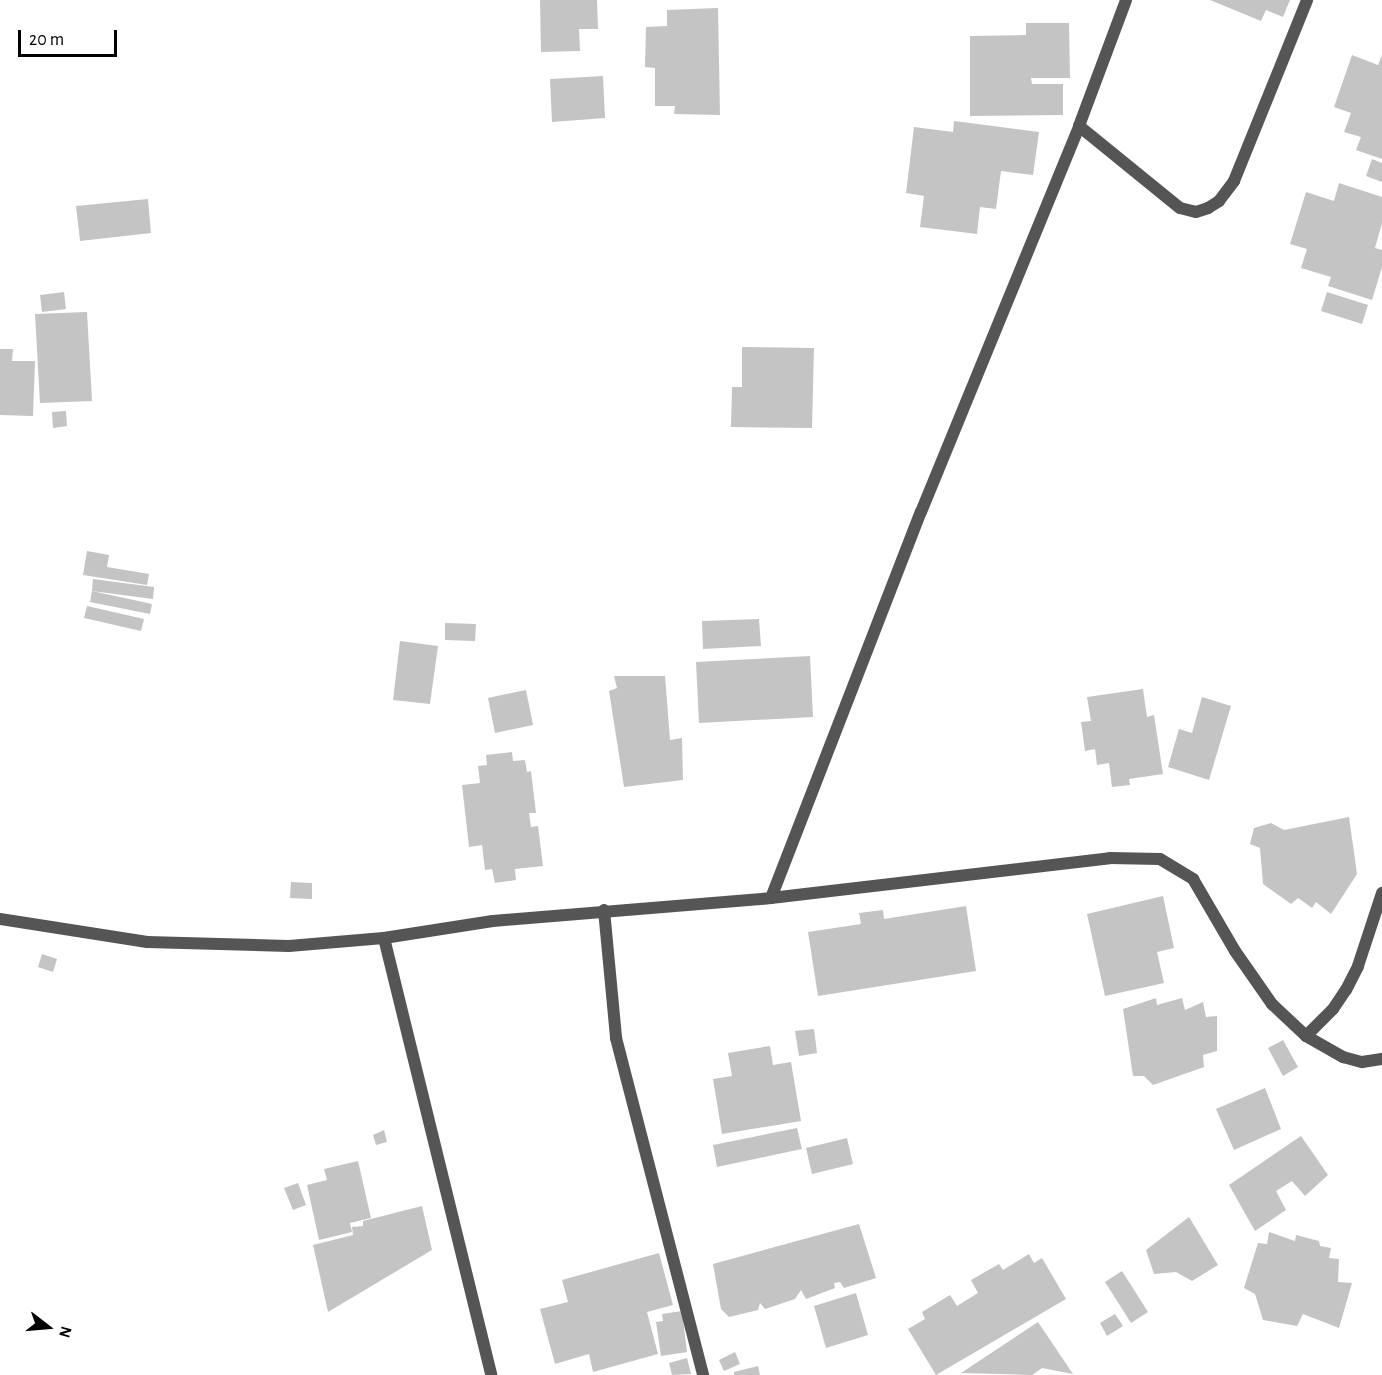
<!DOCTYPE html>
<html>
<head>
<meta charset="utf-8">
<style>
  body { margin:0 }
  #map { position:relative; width:1382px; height:1375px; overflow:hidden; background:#fff; font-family:"Alegreya Sans",sans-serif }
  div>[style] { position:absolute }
  .building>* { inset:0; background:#c4c4c4 }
  .street>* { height:12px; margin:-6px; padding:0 6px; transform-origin:6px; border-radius:6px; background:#555 }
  span { translate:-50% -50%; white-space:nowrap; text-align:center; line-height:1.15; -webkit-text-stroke:5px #fff; paint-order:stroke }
  .north { position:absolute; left:18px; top:1297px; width:60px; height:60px; -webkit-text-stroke:4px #fff; paint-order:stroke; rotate:106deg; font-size:16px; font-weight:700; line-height:24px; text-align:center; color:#000 }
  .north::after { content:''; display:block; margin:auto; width:21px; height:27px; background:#000; clip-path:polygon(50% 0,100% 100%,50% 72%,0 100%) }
  .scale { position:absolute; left:18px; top:30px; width:99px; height:27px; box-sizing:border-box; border:3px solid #000; border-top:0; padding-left:8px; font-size:18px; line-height:21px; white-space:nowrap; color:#000; -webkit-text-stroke:4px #fff; paint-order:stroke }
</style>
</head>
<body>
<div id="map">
  <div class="building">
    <div style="clip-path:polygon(540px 0,597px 0,598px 29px,579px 29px,580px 51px,541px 52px)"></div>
    <div style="clip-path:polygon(1210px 0,1290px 0,1283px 17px,1266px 10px,1261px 21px)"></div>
    <div style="clip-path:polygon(718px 8px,720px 115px,674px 114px,675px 106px,655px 106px,655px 68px,645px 67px,646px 27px,667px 26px,667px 10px)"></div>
    <div style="clip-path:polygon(1026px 23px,1069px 23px,1070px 78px,1031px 78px,1032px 84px,1063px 84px,1063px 115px,970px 116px,970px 36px,1026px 35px)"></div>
    <div style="clip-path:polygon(1352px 55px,1378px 65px,1382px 55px,1382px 159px,1356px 150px,1361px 137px,1344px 132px,1351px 113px,1334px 107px)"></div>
    <div style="clip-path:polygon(603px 76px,605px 118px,552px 122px,550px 79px)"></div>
    <div style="clip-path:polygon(954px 121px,1039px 132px,1033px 175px,1001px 171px,996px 209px,980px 207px,977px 234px,920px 227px,924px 196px,906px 193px,914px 127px,953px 132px)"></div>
    <div style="clip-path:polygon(1372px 159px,1382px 163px,1382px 182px,1366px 176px)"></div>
    <div style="clip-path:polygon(1339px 183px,1382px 197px,1382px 223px,1375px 248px,1382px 250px,1382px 267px,1372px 300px,1328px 286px,1331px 277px,1301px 268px,1307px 249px,1290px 244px,1306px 192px,1334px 201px)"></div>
    <div style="clip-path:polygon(148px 199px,151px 233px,80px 241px,76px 206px)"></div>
    <div style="clip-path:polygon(64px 292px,66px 309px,42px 312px,40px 295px)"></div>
    <div style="clip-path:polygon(1327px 292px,1368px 305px,1362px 324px,1321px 311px)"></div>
    <div style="clip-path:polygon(87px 312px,92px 401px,40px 403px,35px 314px)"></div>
    <div style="clip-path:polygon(742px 347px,814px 348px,812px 428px,731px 427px,732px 387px,742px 387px)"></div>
    <div style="clip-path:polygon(0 349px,13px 349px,12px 361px,35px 361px,33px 416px,0 415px)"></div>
    <div style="clip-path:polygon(66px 411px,67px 426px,53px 428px,52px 412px)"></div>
    <div style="clip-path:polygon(87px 551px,109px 555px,107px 567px,149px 574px,147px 585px,83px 575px)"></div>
    <div style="clip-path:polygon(93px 579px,154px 587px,153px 599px,92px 591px)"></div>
    <div style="clip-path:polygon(92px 591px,152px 604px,150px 614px,90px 602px)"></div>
    <div style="clip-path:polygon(87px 606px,144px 619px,141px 631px,84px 618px)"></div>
    <div style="clip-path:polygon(759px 619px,761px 646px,703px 649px,702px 621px)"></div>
    <div style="clip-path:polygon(445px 623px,476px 624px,475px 641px,445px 640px)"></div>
    <div style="clip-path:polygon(400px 641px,438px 646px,430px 704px,393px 700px)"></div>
    <div style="clip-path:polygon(810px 656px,813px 717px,699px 723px,696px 662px)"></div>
    <div style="clip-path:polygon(614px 676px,665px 676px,670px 740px,682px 738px,683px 780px,624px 787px,609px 691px,617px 688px)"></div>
    <div style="clip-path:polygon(1143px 689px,1147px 717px,1154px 715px,1163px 774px,1129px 779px,1130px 785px,1112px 787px,1109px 763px,1097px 765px,1095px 749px,1085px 751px,1081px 722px,1091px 721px,1087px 697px)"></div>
    <div style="clip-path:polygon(526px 690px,533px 725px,495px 733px,488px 698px)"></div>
    <div style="clip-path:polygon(1202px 697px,1231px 706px,1209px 780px,1168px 767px,1179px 729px,1192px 733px)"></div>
    <div style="clip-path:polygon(512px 752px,513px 761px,525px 760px,527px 772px,531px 771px,536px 813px,529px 813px,531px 827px,538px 826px,543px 866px,515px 869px,516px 880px,495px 883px,492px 869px,485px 870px,482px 845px,469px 847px,462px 785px,480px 783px,478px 766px,487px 765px,486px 755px)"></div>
    <div style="clip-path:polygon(1349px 817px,1357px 874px,1331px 914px,1316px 902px,1312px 908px,1298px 898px,1291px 904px,1263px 884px,1260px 848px,1250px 844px,1254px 828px,1271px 823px,1284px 830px)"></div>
    <div style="clip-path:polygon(291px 882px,312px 883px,312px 899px,290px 898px)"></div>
    <div style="clip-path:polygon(1163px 896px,1174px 948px,1157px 952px,1164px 983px,1105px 996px,1087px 914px)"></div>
    <div style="clip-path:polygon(966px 906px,976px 971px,818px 996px,808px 932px,861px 924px,859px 913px,883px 910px,884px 919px)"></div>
    <div style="clip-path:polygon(42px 954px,57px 959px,53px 972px,38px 967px)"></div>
    <div style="clip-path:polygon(1156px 998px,1157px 1005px,1182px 998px,1185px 1010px,1203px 1002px,1206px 1017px,1217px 1016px,1217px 1051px,1203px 1055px,1204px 1067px,1153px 1085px,1144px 1076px,1133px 1076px,1123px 1009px)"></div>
    <div style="clip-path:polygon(814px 1029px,817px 1053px,799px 1056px,795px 1031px)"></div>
    <div style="clip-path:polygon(1283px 1040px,1298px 1067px,1283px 1076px,1268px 1048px)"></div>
    <div style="clip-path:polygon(770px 1046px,773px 1065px,791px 1062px,801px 1121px,722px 1134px,713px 1079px,732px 1076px,728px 1053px)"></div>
    <div style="clip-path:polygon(1265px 1088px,1281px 1129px,1234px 1150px,1216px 1109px)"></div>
    <div style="clip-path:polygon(797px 1128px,802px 1149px,717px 1167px,713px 1145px)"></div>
    <div style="clip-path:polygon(384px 1130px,387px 1142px,376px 1145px,373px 1135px)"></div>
    <div style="clip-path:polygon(1301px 1136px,1328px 1175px,1305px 1196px,1292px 1181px,1276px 1191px,1286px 1210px,1255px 1231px,1229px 1185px)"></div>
    <div style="clip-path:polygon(847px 1138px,853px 1164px,812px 1174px,806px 1148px)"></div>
    <div style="clip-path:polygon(358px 1161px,371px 1218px,350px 1223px,352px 1232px,319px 1240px,307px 1185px,327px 1180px,324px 1169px)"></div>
    <div style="clip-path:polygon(298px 1183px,306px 1205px,293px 1210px,284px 1188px)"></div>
    <div style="clip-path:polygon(422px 1206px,432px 1250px,328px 1312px,313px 1245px,353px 1235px,352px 1227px,363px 1226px,363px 1221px)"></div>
    <div style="clip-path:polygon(1189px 1217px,1218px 1265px,1192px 1281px,1176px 1272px,1154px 1274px,1146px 1250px)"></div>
    <div style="clip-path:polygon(859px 1224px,876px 1278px,844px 1288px,840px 1282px,834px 1283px,835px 1288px,806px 1299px,801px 1290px,795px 1299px,765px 1309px,760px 1303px,758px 1310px,729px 1317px,721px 1309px,713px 1264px)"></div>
    <div style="clip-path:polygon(1269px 1232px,1295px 1241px,1296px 1235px,1319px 1241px,1320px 1246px,1331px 1248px,1329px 1258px,1339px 1259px,1338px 1282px,1352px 1283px,1339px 1328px,1303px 1314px,1297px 1326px,1263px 1320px,1255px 1294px,1244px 1288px,1258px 1243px,1267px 1244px)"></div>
    <div style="clip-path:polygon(659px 1253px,673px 1305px,647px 1312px,658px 1354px,593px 1372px,589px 1354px,555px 1364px,540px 1309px,568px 1302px,562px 1280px)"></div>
    <div style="clip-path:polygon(1029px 1254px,1034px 1263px,1042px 1258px,1066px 1299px,936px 1375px,908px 1329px,925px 1319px,922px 1312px,950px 1295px,957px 1306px,978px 1293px,971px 1280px,999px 1264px,1003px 1270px)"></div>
    <div style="clip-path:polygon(1122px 1271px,1148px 1312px,1131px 1323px,1105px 1282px)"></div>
    <div style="clip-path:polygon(856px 1293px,868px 1335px,826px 1348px,814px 1306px)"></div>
    <div style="clip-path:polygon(682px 1311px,687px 1352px,661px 1356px,656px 1322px,663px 1321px,662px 1314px)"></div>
    <div style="clip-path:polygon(1115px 1314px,1123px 1326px,1107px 1336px,1100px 1323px)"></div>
    <div style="clip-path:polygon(1038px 1322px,1073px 1374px,1042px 1368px,1032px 1375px,961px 1373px)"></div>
    <div style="clip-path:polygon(735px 1352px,740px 1364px,724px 1371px,719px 1360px)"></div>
    <div style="clip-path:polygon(687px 1358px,691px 1374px,672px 1375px,669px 1363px)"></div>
    <div style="clip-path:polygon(758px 1366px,760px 1375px,734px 1375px,734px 1372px)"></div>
  </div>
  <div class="street">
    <div style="left:1079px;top:126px;width:130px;rotate:39.1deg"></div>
    <div style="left:1180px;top:208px;width:16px;rotate:14deg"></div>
    <div style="left:1196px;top:212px;width:13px;rotate:-18deg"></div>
    <div style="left:1208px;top:208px;width:13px;rotate:-32deg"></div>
    <div style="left:1219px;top:201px;width:25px;rotate:-53deg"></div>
    <div style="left:1234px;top:181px;width:195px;rotate:-68deg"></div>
    <div style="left:771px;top:898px;width:414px;rotate:-68.8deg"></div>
    <div style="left:921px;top:512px;width:417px;rotate:-67.7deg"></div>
    <div style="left:1079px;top:126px;width:134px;rotate:-69.5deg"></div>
    <div style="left:604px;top:910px;width:129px;rotate:84.6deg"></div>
    <div style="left:616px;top:1038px;width:348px;rotate:75.5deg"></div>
    <div style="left:0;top:919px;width:149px;rotate:8.9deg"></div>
    <div style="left:147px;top:942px;width:142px;rotate:1.6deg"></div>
    <div style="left:289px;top:946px;width:95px;rotate:-4.8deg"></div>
    <div style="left:384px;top:938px;width:110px;rotate:-8.9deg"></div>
    <div style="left:493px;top:921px;width:279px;rotate:-4.7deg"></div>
    <div style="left:771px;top:898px;width:341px;rotate:-6.7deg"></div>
    <div style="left:1110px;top:858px;width:50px;rotate:1.1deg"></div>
    <div style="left:1160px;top:859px;width:39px;rotate:31deg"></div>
    <div style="left:1193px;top:879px;width:83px;rotate:59.7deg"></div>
    <div style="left:1235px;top:951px;width:65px;rotate:55.1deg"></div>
    <div style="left:1272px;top:1004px;width:47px;rotate:43.3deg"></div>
    <div style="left:1306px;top:1036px;width:43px;rotate:29.6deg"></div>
    <div style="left:1343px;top:1057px;width:20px;rotate:15deg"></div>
    <div style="left:1362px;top:1062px;width:20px;rotate:-9deg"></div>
    <div style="left:384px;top:938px;width:450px;rotate:76.2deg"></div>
    <div style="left:1306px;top:1036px;width:38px;rotate:-45deg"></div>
    <div style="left:1333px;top:1009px;width:23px;rotate:-56deg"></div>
    <div style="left:1346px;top:990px;width:27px;rotate:-63deg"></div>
    <div style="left:1358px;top:966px;width:77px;rotate:-71.8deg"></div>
  </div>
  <div class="north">N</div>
  <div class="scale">20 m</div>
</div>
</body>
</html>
